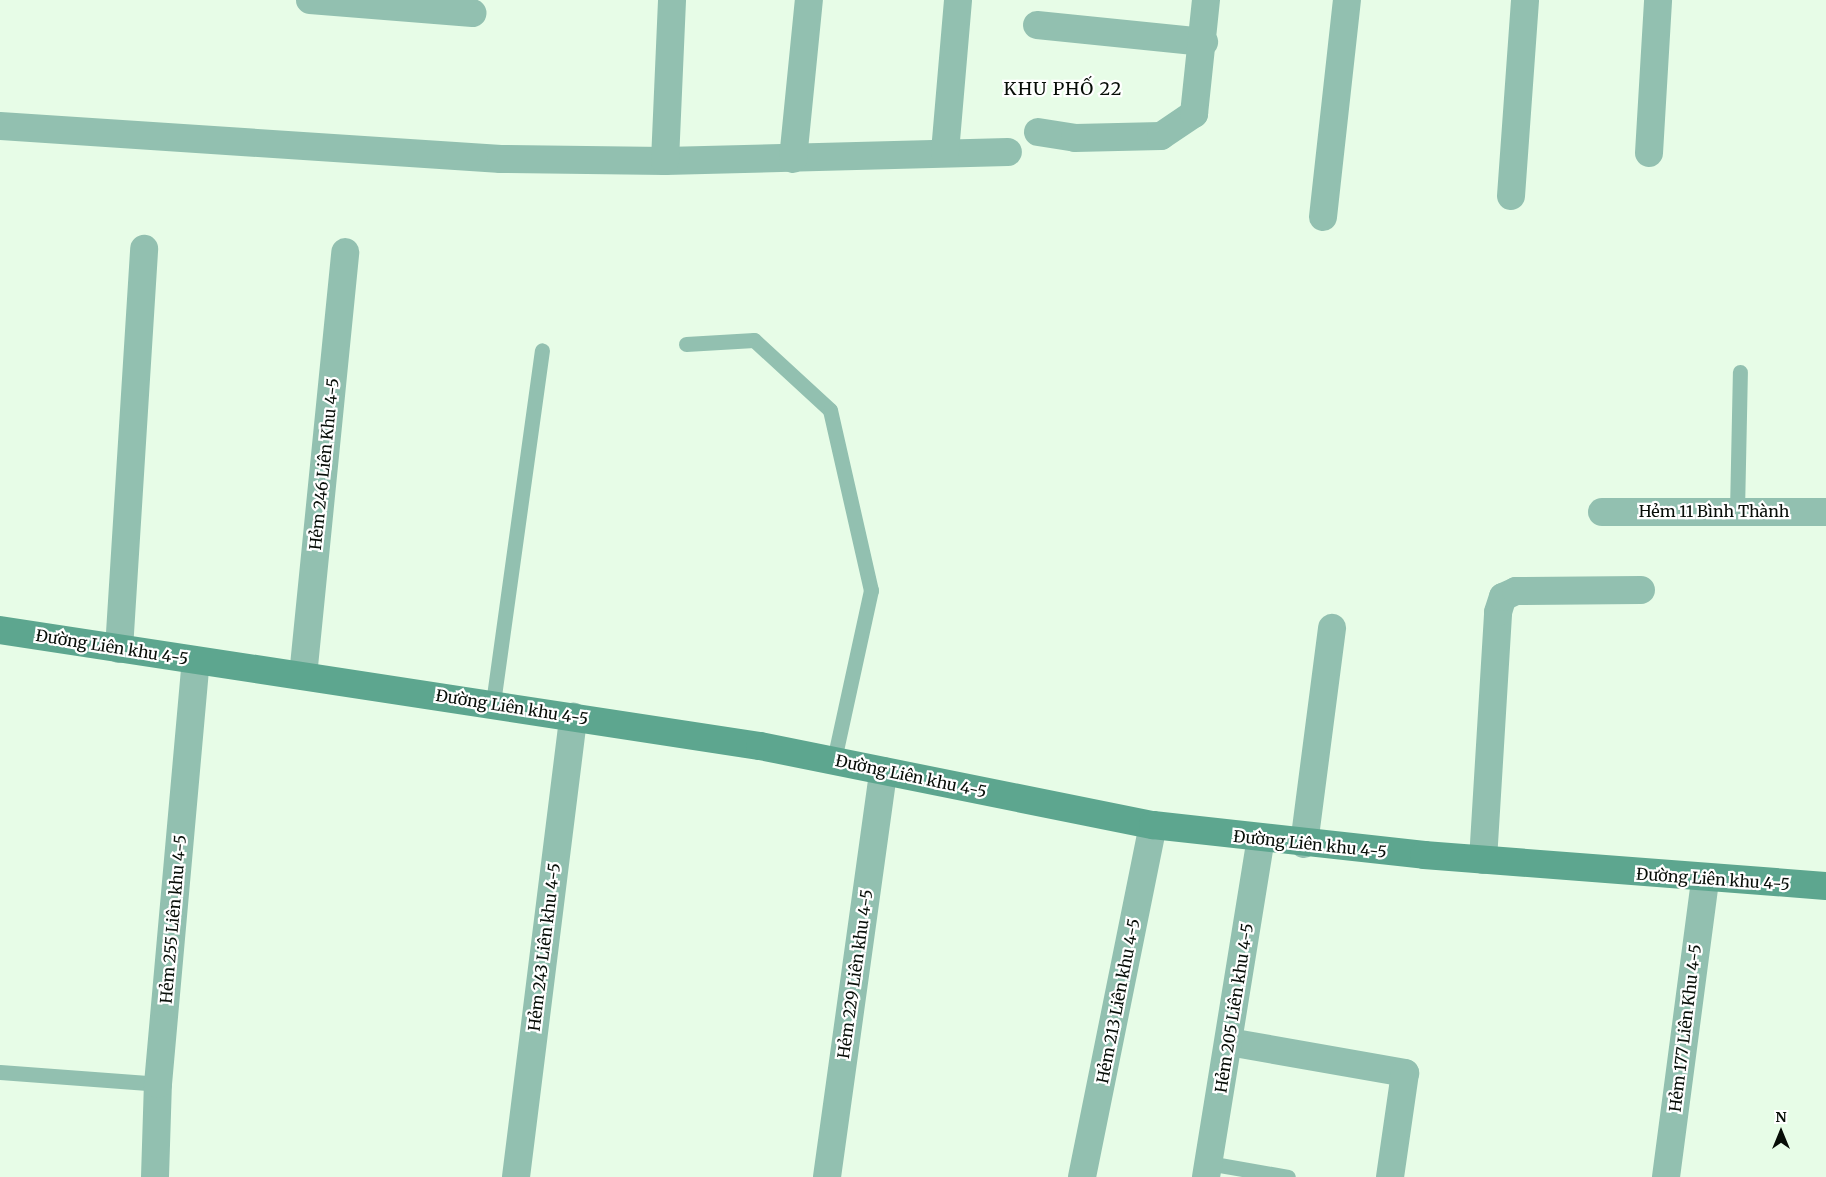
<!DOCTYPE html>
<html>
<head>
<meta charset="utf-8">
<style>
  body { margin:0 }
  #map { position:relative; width:1826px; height:1177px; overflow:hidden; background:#e7fce7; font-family:Merriweather,serif }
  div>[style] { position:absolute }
  .lane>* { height:15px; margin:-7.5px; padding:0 7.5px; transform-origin:7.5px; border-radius:7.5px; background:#92c0b0 }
  .street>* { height:28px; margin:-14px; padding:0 14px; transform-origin:14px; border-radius:14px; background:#92c0b0 }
  .secondary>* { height:28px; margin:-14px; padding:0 14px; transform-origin:14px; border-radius:14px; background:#5da68f }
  span { translate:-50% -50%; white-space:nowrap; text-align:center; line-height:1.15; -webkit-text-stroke:4.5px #fff; paint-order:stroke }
  .street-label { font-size:16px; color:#070d07 }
  .neighbourhood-label { font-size:18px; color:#070d07; letter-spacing:1px }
  .north { position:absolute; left:1756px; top:1107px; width:50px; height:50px; -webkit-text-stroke:4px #fff; paint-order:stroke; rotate:0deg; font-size:14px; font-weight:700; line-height:20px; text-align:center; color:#070d07 }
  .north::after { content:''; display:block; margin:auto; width:18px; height:22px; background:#070d07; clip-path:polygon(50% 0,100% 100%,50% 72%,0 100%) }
</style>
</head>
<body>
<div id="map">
  <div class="lane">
    <div style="left:686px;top:344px;width:68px;rotate:-3.4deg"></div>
    <div style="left:754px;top:340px;width:103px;rotate:42.6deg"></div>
    <div style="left:830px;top:410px;width:185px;rotate:77.2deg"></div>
    <div style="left:871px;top:590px;width:174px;rotate:102.3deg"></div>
    <div style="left:1737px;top:511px;width:139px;rotate:-88.8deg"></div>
    <div style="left:493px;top:703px;width:356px;rotate:-82.1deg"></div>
    <div style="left:0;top:1072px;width:158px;rotate:4.3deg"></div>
    <div style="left:1208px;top:1163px;width:81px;rotate:9.9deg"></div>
  </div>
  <div class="street">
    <div style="left:310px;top:0;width:163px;rotate:4.6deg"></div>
    <div style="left:1037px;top:25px;width:168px;rotate:5.8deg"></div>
    <div style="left:0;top:126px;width:502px;rotate:3.77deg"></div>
    <div style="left:501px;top:159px;width:164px;rotate:0.7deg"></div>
    <div style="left:665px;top:161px;width:343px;rotate:-1.5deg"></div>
    <div style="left:1038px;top:132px;width:37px;rotate:9deg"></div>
    <div style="left:1075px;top:138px;width:86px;rotate:-1.3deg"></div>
    <div style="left:1161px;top:136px;width:40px;rotate:-34deg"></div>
    <div style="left:1194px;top:114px;width:115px;rotate:-84deg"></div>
    <div style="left:945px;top:152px;width:153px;rotate:-85.1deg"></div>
    <div style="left:1649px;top:153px;width:153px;rotate:-86.6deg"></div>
    <div style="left:793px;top:159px;width:160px;rotate:-84.3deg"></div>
    <div style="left:665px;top:161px;width:161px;rotate:-87.5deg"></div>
    <div style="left:1511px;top:196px;width:196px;rotate:-85.9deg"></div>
    <div style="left:1323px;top:217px;width:218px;rotate:-83.7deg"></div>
    <div style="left:1602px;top:512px;width:224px"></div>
    <div style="left:119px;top:649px;width:401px;rotate:-86.4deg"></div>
    <div style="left:303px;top:676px;width:426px;rotate:-84.3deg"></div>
    <div style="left:1304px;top:844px;width:218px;rotate:-82.6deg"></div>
    <div style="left:1483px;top:860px;width:248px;rotate:-86.5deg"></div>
    <div style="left:1498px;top:612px;width:16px;rotate:-72deg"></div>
    <div style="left:1503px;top:597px;width:14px;rotate:-25deg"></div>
    <div style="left:1516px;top:591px;width:125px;rotate:-0.5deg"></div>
    <div style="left:1229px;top:1042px;width:179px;rotate:10deg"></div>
    <div style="left:1405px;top:1073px;width:105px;rotate:98.2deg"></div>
    <div style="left:155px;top:1177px;width:93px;rotate:-88.2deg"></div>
    <div style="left:158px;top:1084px;width:425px;rotate:-84.9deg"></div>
    <div style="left:516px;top:1177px;width:464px;rotate:-82.9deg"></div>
    <div style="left:827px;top:1177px;width:410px;rotate:-82.1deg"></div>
    <div style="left:1082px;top:1177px;width:359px;rotate:-78.6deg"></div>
    <div style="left:1206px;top:1177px;width:342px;rotate:-80.8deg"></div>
    <div style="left:1666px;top:1177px;width:301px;rotate:-82.5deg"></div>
  </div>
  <div class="secondary">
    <div style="left:0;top:630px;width:769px;rotate:8.68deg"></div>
    <div style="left:760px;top:746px;width:401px;rotate:11.4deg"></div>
    <div style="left:1153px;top:825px;width:273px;rotate:6.3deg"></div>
    <div style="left:1424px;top:855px;width:403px;rotate:4.4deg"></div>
  </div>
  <div class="street-label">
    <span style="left:324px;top:464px;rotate:-84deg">Hẻm 246 Liên Khu 4-5</span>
    <span style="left:1714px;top:511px">Hẻm 11 Bình Thành</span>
    <span style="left:112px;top:647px;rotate:9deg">Đường Liên khu 4-5</span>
    <span style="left:512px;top:707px;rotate:9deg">Đường Liên khu 4-5</span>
    <span style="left:911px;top:776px;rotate:12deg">Đường Liên khu 4-5</span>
    <span style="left:1310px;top:844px;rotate:6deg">Đường Liên khu 4-5</span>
    <span style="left:1713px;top:879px;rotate:4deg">Đường Liên khu 4-5</span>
    <span style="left:173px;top:919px;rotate:-85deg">Hẻm 255 Liên khu 4-5</span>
    <span style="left:544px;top:947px;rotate:-83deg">Hẻm 243 Liên khu 4-5</span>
    <span style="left:855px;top:974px;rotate:-82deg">Hẻm 229 Liên khu 4-5</span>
    <span style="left:1118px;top:1001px;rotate:-79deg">Hẻm 213 Liên khu 4-5</span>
    <span style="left:1234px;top:1008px;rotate:-81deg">Hẻm 205 Liên khu 4-5</span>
    <span style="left:1685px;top:1028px;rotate:-83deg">Hẻm 177 Liên Khu 4-5</span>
  </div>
  <div class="neighbourhood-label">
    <span style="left:1063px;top:89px">KHU PHỐ 22</span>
  </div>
  <div class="north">N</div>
</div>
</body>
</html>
